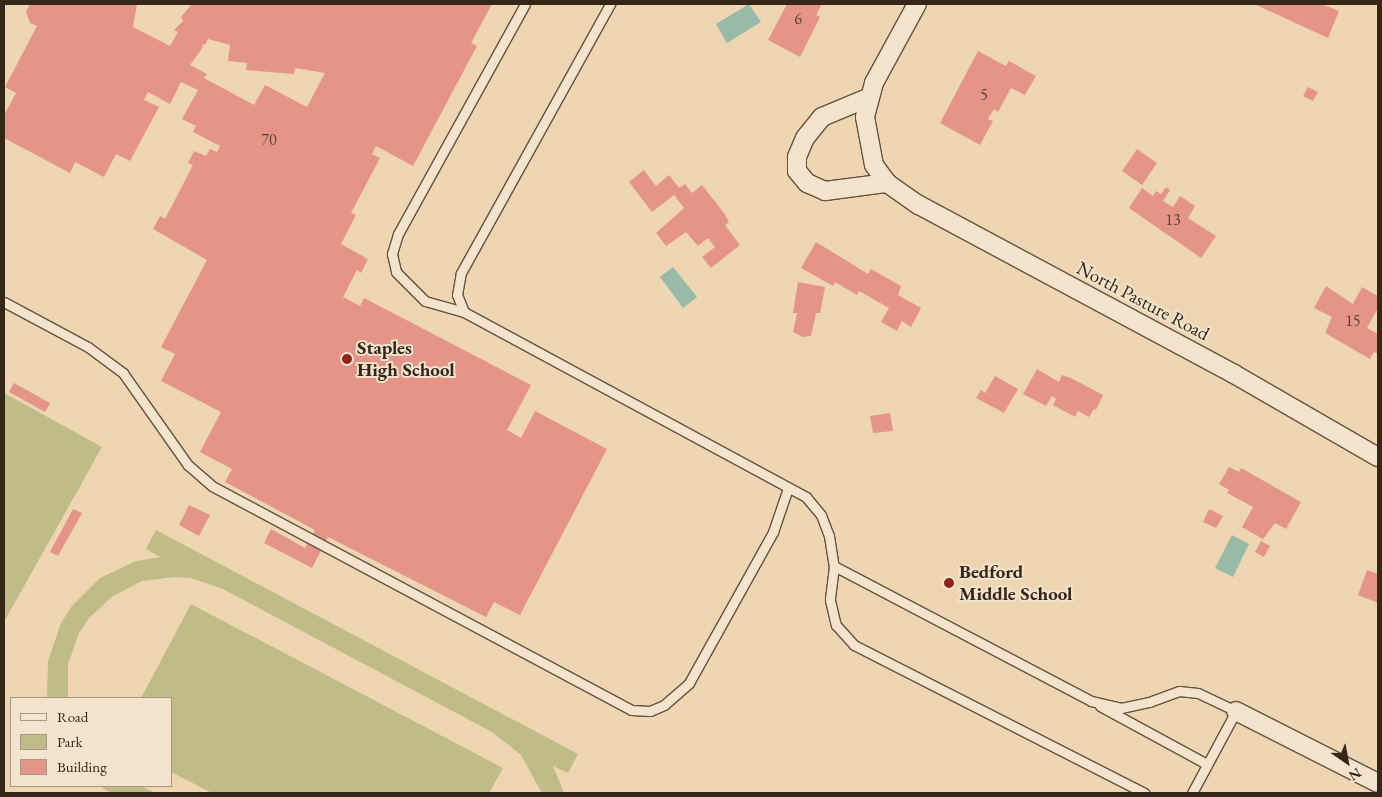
<!DOCTYPE html>
<html>
<head>
<meta charset="utf-8">
<style>
  body { margin:0 }
  #map { position:relative; width:1382px; height:797px; overflow:hidden; background:#eed6b2; font-family:"EB Garamond",serif }
  div>[style] { position:absolute }
  .green>* { inset:0; background:#bfbc88 }
  .water>* { inset:0; background:#9abaa8 }
  .building>* { inset:0; background:#e59588 }
  .roads { filter:drop-shadow(1px 0 #62533e) drop-shadow(-1px 0 #62533e) drop-shadow(0 1px #62533e) drop-shadow(0 -1px #62533e) }
  .lane>* { height:9px; margin:-4.5px; padding:0 4.5px; transform-origin:4.5px; border-radius:4.5px; background:#f4e4cd }
  .street>* { height:18px; margin:-9px; padding:0 9px; transform-origin:9px; border-radius:9px; background:#f4e4cd }
  .dots>* { width:14px; height:14px; translate:-50% -50%; box-sizing:border-box; border:2px solid #f4e4cd; border-radius:50% }
  span { translate:-50% -50%; white-space:nowrap; text-align:center; line-height:1.15; -webkit-text-stroke:4px #f4e4cd; paint-order:stroke }
  .number-label { font-size:16px; color:#604233 }
  .number-label span { -webkit-text-stroke-width:0 }
  .street-label { font-size:19px; color:#342717 }
  .poi-label { font-size:19px; color:#342717; font-weight:700 }
  .left { translate:0 -50%; text-align:left }
  .frame { position:absolute; inset:0; border:5px solid #342717; pointer-events:none }
  .legend { position:absolute; left:10px; top:697px; width:162px; height:90px; box-sizing:border-box; background:#f4e4cd; border:1px solid #a79884; margin:0; padding:6px 9px; list-style:none; font-size:15px; color:#342717 }
  .legend li { display:flex; align-items:center; gap:10px; height:25px }
  .legend b { width:25px; border:1px solid #a79884 }
  .north { position:absolute; left:1322px; top:737px; width:50px; height:50px; -webkit-text-stroke:4px #f4e4cd; paint-order:stroke; rotate:147deg; font-size:14px; font-weight:700; line-height:20px; text-align:center; color:#342717 }
  .north::after { content:''; display:block; margin:auto; width:18px; height:22px; background:#342717; clip-path:polygon(50% 0,100% 100%,50% 72%,0 100%) }
</style>
</head>
<body>
<div id="map">
  <div class="green">
    <div style="clip-path:polygon(4px 393px,102px 447px,4px 622px)"></div>
    <div style="clip-path:polygon(156px 530px,578px 754px,568px 773px,553px 766px,564px 793px,542px 793px,521px 755px,492px 732px,223px 589px,191px 578px,175px 577px,142px 581px,113px 596px,89px 618px,79px 633px,68px 664px,68px 698px,47px 698px,48px 661px,61px 623px,72px 606px,100px 578px,136px 561px,160px 557px,146px 549px)"></div>
    <div style="clip-path:polygon(191px 604px,503px 768px,489px 793px,212px 793px,171px 772px,171px 698px,141px 698px)"></div>
    <div style="clip-path:polygon(100px 786px,141px 786px,155px 793px,111px 793px)"></div>
  </div>
  <div class="water">
    <div style="clip-path:polygon(749px 4px,761px 22px,727px 43px,716px 24px)"></div>
    <div style="clip-path:polygon(673px 267px,697px 297px,683px 308px,660px 277px)"></div>
    <div style="clip-path:polygon(1232px 535px,1249px 544px,1233px 577px,1215px 568px)"></div>
  </div>
  <div class="building">
    <div style="clip-path:polygon(evenodd,30px 4px,137px 4px,133px 27px,170px 46px,178px 32px,174px 30px,183px 21px,181px 17px,192px 4px,492px 4px,471px 43px,477px 46px,413px 166px,376px 146px,372px 154px,380px 158px,351px 213px,356px 215px,341px 244px,368px 259px,361px 273px,357px 270px,343px 297px,360px 306px,364px 298px,531px 385px,507px 430px,521px 438px,535px 411px,607px 449px,520px 615px,494px 602px,486px 617px,328px 537px,312px 568px,264px 543px,271px 529px,305px 548px,315px 530px,225px 482px,232px 469px,200px 452px,221px 412px,161px 381px,175px 354px,161px 347px,207px 260px,153px 229px,160px 216px,165px 219px,193px 165px,188px 163px,194px 151px,206px 156px,210px 149px,217px 152px,220px 146px,193px 132px,196px 126px,182px 119px,198px 90px,181px 82px,170px 104px,148px 92px,144px 100px,159px 107px,130px 161px,116px 154px,104px 177px,75px 162px,70px 173px,4px 138px,4px 115px,16px 93px,5px 87px,37px 26px,30px 23px,26px 11px,30px 4px,208px 39px,230px 45px,228px 61px,247px 63px,246px 70px,294px 74px,295px 68px,325px 73px,307px 107px,265px 85px,254px 105px,204px 78px,207px 74px,190px 65px,203px 47px,202px 44px,205px 45px,208px 39px)"></div>
    <div style="clip-path:polygon(787px 4px,822px 4px,816px 15px,820px 17px,800px 57px,768px 40px)"></div>
    <div style="clip-path:polygon(1254px 4px,1322px 4px,1339px 11px,1328px 38px)"></div>
    <div style="clip-path:polygon(978px 51px,1006px 66px,1009px 61px,1036px 76px,1025px 95px,1011px 88px,998px 112px,994px 109px,988px 119px,993px 121px,980px 145px,940px 123px)"></div>
    <div style="clip-path:polygon(1308px 87px,1318px 92px,1313px 101px,1303px 96px)"></div>
    <div style="clip-path:polygon(1137px 149px,1157px 163px,1142px 185px,1122px 171px)"></div>
    <div style="clip-path:polygon(644px 170px,656px 186px,669px 175px,679px 188px,685px 184px,692px 193px,702px 185px,724px 213px,729px 222px,725px 225px,740px 245px,711px 268px,702px 257px,715px 247px,708px 238px,698px 246px,686px 232px,666px 246px,656px 233px,684px 208px,674px 195px,652px 212px,629px 182px)"></div>
    <div style="clip-path:polygon(1166px 187px,1170px 190px,1163px 201px,1173px 207px,1180px 196px,1195px 206px,1188px 218px,1216px 236px,1201px 258px,1129px 208px,1142px 188px,1153px 196px,1156px 191px,1161px 194px)"></div>
    <div style="clip-path:polygon(816px 242px,868px 274px,871px 269px,901px 286px,898px 295px,921px 308px,911px 327px,902px 321px,897px 331px,881px 322px,889px 308px,859px 291px,857px 295px,835px 282px,833px 286px,801px 268px)"></div>
    <div style="clip-path:polygon(798px 282px,825px 287px,820px 313px,816px 313px,811px 336px,803px 337px,793px 332px,797px 313px,793px 313px)"></div>
    <div style="clip-path:polygon(1326px 286px,1353px 304px,1362px 287px,1378px 296px,1378px 308px,1367px 328px,1378px 334px,1378px 354px,1374px 352px,1370px 359px,1325px 333px,1332px 317px,1314px 308px)"></div>
    <div style="clip-path:polygon(1037px 369px,1059px 382px,1062px 375px,1073px 379px,1103px 395px,1096px 410px,1094px 409px,1089px 417px,1078px 411px,1075px 417px,1053px 405px,1056px 399px,1052px 396px,1046px 406px,1023px 394px)"></div>
    <div style="clip-path:polygon(995px 376px,1018px 389px,1004px 413px,976px 398px,981px 390px,985px 393px)"></div>
    <div style="clip-path:polygon(14px 383px,50px 403px,45px 412px,9px 392px)"></div>
    <div style="clip-path:polygon(890px 413px,893px 431px,873px 433px,870px 416px)"></div>
    <div style="clip-path:polygon(1229px 467px,1239px 472px,1241px 468px,1301px 502px,1286px 529px,1275px 523px,1263px 539px,1242px 527px,1253px 507px,1227px 493px,1229px 490px,1219px 484px)"></div>
    <div style="clip-path:polygon(189px 505px,210px 515px,199px 536px,179px 525px)"></div>
    <div style="clip-path:polygon(73px 509px,82px 513px,58px 556px,50px 552px)"></div>
    <div style="clip-path:polygon(1209px 509px,1223px 516px,1216px 528px,1203px 522px)"></div>
    <div style="clip-path:polygon(1261px 541px,1270px 546px,1264px 557px,1255px 552px)"></div>
    <div style="clip-path:polygon(1367px 570px,1378px 574px,1378px 603px,1358px 595px)"></div>
  </div>
  <div class="roads">
    <div class="lane">
      <div style="left:525px;top:4px;width:263px;rotate:118.9deg"></div>
      <div style="left:398px;top:234px;width:21px;rotate:107deg"></div>
      <div style="left:392px;top:254px;width:18px;rotate:77deg"></div>
      <div style="left:396px;top:272px;width:41px;rotate:45deg"></div>
      <div style="left:425px;top:301px;width:41px;rotate:15.8deg"></div>
      <div style="left:464px;top:312px;width:389px;rotate:28.4deg"></div>
      <div style="left:806px;top:497px;width:23px;rotate:50deg"></div>
      <div style="left:821px;top:515px;width:22px;rotate:69deg"></div>
      <div style="left:829px;top:536px;width:30px;rotate:81deg"></div>
      <div style="left:834px;top:566px;width:34px;rotate:97deg"></div>
      <div style="left:830px;top:600px;width:26px;rotate:77deg"></div>
      <div style="left:836px;top:625px;width:27px;rotate:48deg"></div>
      <div style="left:854px;top:645px;width:326px;rotate:27deg"></div>
      <div style="left:4px;top:302px;width:95px;rotate:28.2deg"></div>
      <div style="left:88px;top:347px;width:44px;rotate:36.6deg"></div>
      <div style="left:123px;top:373px;width:113px;rotate:54.8deg"></div>
      <div style="left:188px;top:465px;width:32px;rotate:41deg"></div>
      <div style="left:212px;top:486px;width:475px;rotate:28.1deg"></div>
      <div style="left:631px;top:710px;width:19px;rotate:3deg"></div>
      <div style="left:650px;top:711px;width:15px;rotate:-23deg"></div>
      <div style="left:664px;top:705px;width:33px;rotate:-41deg"></div>
      <div style="left:689px;top:683px;width:173px;rotate:-60.9deg"></div>
      <div style="left:773px;top:532px;width:46px;rotate:-71.2deg"></div>
      <div style="left:464px;top:312px;width:18px;rotate:-112deg"></div>
      <div style="left:457px;top:295px;width:22px;rotate:-80deg"></div>
      <div style="left:461px;top:273px;width:308px;rotate:-61deg"></div>
      <div style="left:834px;top:566px;width:290px;rotate:27.7deg"></div>
      <div style="left:1091px;top:701px;width:31px;rotate:13deg"></div>
      <div style="left:1121px;top:708px;width:29px;rotate:-12deg"></div>
      <div style="left:1149px;top:702px;width:32px;rotate:-20deg"></div>
      <div style="left:1179px;top:691px;width:19px;rotate:6deg"></div>
      <div style="left:1198px;top:693px;width:42px;rotate:25.3deg"></div>
      <div style="left:1236px;top:711px;width:93px;rotate:118.2deg"></div>
      <div style="left:1100px;top:706px;width:122px;rotate:28.5deg"></div>
    </div>
    <div class="street">
      <div style="left:917px;top:4px;width:90px;rotate:118.6deg"></div>
      <div style="left:874px;top:83px;width:35px;rotate:105deg"></div>
      <div style="left:865px;top:117px;width:49px;rotate:79.4deg"></div>
      <div style="left:874px;top:165px;width:22px;rotate:54deg"></div>
      <div style="left:887px;top:183px;width:39px;rotate:35deg"></div>
      <div style="left:919px;top:205px;width:357px;rotate:28.2deg"></div>
      <div style="left:1234px;top:374px;width:166px;rotate:30deg"></div>
      <div style="left:870px;top:97px;width:52px;rotate:157.4deg"></div>
      <div style="left:822px;top:117px;width:27px;rotate:129deg"></div>
      <div style="left:805px;top:138px;width:21px;rotate:113deg"></div>
      <div style="left:797px;top:157px;width:14px;rotate:90deg"></div>
      <div style="left:797px;top:171px;width:16px;rotate:50deg"></div>
      <div style="left:807px;top:183px;width:20px;rotate:24deg"></div>
      <div style="left:825px;top:191px;width:63px;rotate:-7.4deg"></div>
      <div style="left:1236px;top:711px;width:159px;rotate:26.9deg"></div>
    </div>
  </div>
  <div class="dots">
    <div style="left:347px;top:359px;background:#8f2418"></div>
    <div style="left:949px;top:583px;background:#8f2418"></div>
  </div>
  <div class="number-label">
    <span style="left:798px;top:19px">6</span>
    <span style="left:984px;top:95px">5</span>
    <span style="left:269px;top:140px">70</span>
    <span style="left:1173px;top:220px">13</span>
    <span style="left:1353px;top:321px">15</span>
  </div>
  <div class="street-label">
    <span style="left:1143px;top:301px;rotate:28deg">North Pasture Road</span>
  </div>
  <div class="poi-label">
    <span class="left" style="left:357px;top:359px">Staples<br>High School</span>
    <span class="left" style="left:959px;top:583px">Bedford<br>Middle School</span>
  </div>
  <div class="frame"></div>
  <ul class="legend">
  <li><b style="height:6px;background:#f4e4cd"></b>Road</li>
  <li><b style="height:14px;background:#bfbc88"></b>Park</li>
  <li><b style="height:14px;background:#e59588"></b>Building</li>
  </ul>
  <div class="north">N</div>
</div>
</body>
</html>
